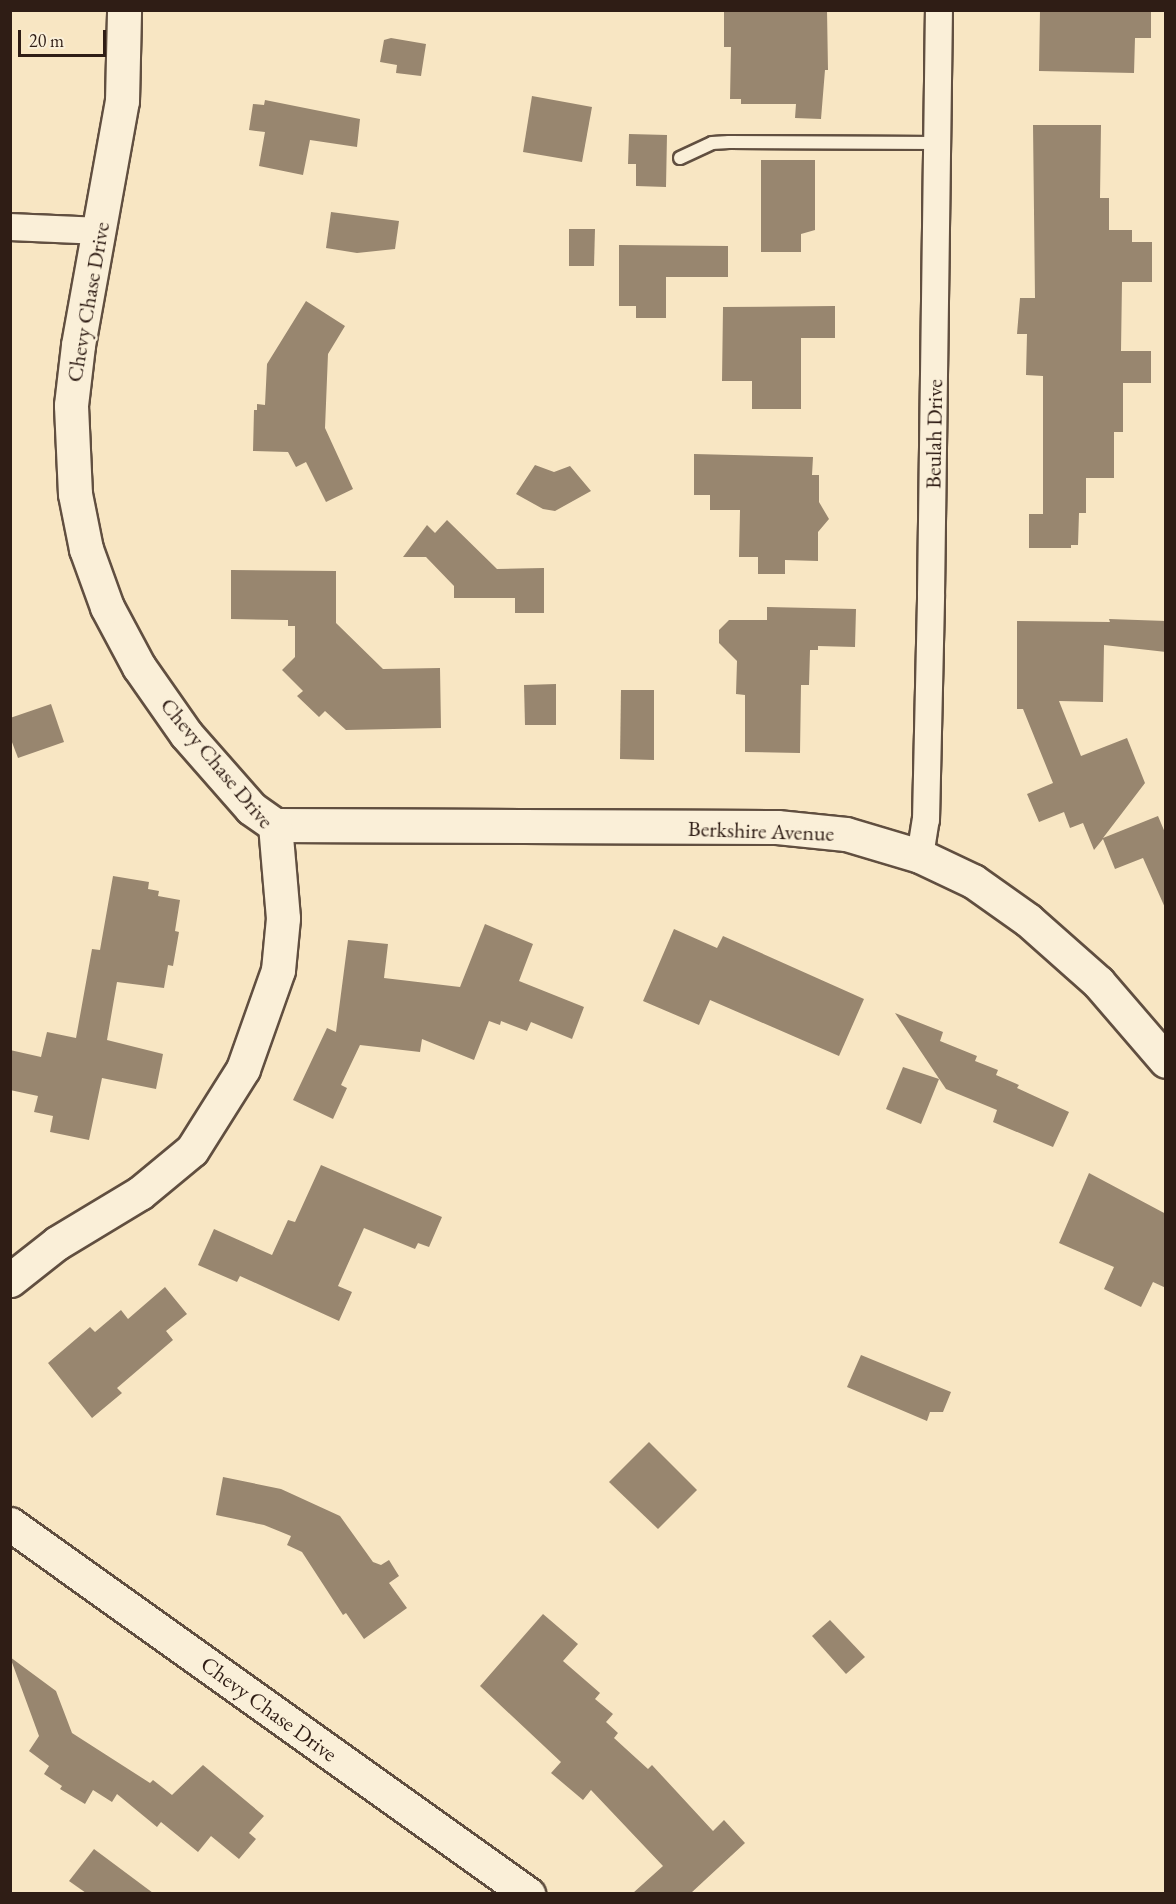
<!DOCTYPE html>
<html>
<head>
<meta charset="utf-8">
<style>
  body { margin:0 }
  #map { position:relative; width:1176px; height:1904px; overflow:hidden; background:#f8e6c3; font-family:"EB Garamond",serif }
  div>[style] { position:absolute }
  .building>* { inset:0; background:#98866f }
  .roads { filter:drop-shadow(2px 0 #614f40) drop-shadow(-2px 0 #614f40) drop-shadow(0 2px #614f40) drop-shadow(0 -2px #614f40) }
  .lane>* { height:12px; margin:-6px; padding:0 6px; transform-origin:6px; border-radius:6px; background:#faefd8 }
  .street>* { height:26px; margin:-13px; padding:0 13px; transform-origin:13px; border-radius:13px; background:#faefd8 }
  .secondary>* { height:33px; margin:-16.5px; padding:0 16.5px; transform-origin:16.5px; border-radius:16.5px; background:#faefd8 }
  span { translate:-50% -50%; white-space:nowrap; text-align:center; line-height:1.15; -webkit-text-stroke:5px #faefd8; paint-order:stroke }
  .street-label { font-size:22px; color:#2f1d15 }
  .frame { position:absolute; inset:0; border:12px solid #2f1d15; pointer-events:none }
  .scale { position:absolute; left:18px; top:30px; width:88px; height:27px; box-sizing:border-box; border:3px solid #2f1d15; border-top:0; padding-left:8px; font-size:18px; line-height:21px; white-space:nowrap; color:#2f1d15; -webkit-text-stroke:4px #faefd8; paint-order:stroke }
</style>
</head>
<body>
<div id="map">
  <div class="building">
    <div style="clip-path:polygon(724px 10px,827px 10px,828px 70px,825px 70px,821px 119px,795px 118px,796px 104px,741px 104px,741px 99px,730px 99px,731px 47px,724px 47px)"></div>
    <div style="clip-path:polygon(1040px 10px,1151px 10px,1151px 38px,1135px 38px,1134px 73px,1039px 71px)"></div>
    <div style="clip-path:polygon(391px 38px,426px 44px,421px 76px,396px 73px,397px 65px,380px 62px,384px 40px)"></div>
    <div style="clip-path:polygon(532px 96px,592px 107px,582px 162px,523px 152px)"></div>
    <div style="clip-path:polygon(265px 100px,360px 119px,357px 147px,310px 140px,303px 175px,259px 166px,265px 132px,249px 130px,253px 104px,264px 105px)"></div>
    <div style="clip-path:polygon(1033px 125px,1101px 125px,1100px 198px,1109px 198px,1109px 230px,1132px 230px,1132px 242px,1152px 242px,1152px 282px,1122px 282px,1121px 351px,1151px 351px,1151px 383px,1123px 383px,1123px 432px,1114px 432px,1114px 478px,1086px 478px,1086px 513px,1079px 513px,1078px 545px,1071px 545px,1071px 548px,1029px 548px,1029px 514px,1043px 514px,1043px 376px,1026px 375px,1027px 334px,1017px 334px,1020px 298px,1035px 298px)"></div>
    <div style="clip-path:polygon(629px 134px,667px 135px,666px 187px,636px 186px,636px 164px,628px 164px)"></div>
    <div style="clip-path:polygon(761px 160px,815px 160px,815px 230px,801px 234px,801px 252px,761px 252px)"></div>
    <div style="clip-path:polygon(331px 212px,399px 221px,395px 249px,357px 253px,326px 248px)"></div>
    <div style="clip-path:polygon(569px 229px,595px 229px,594px 266px,569px 266px)"></div>
    <div style="clip-path:polygon(619px 245px,728px 246px,728px 277px,666px 277px,666px 318px,636px 318px,636px 306px,619px 306px)"></div>
    <div style="clip-path:polygon(306px 301px,345px 326px,328px 354px,325px 428px,353px 489px,326px 502px,306px 462px,296px 467px,288px 452px,253px 451px,254px 410px,257px 410px,257px 404px,265px 405px,267px 364px)"></div>
    <div style="clip-path:polygon(835px 306px,835px 338px,801px 338px,801px 409px,752px 409px,752px 381px,722px 381px,723px 307px)"></div>
    <div style="clip-path:polygon(694px 454px,813px 457px,812px 475px,819px 475px,819px 502px,829px 519px,818px 532px,818px 561px,785px 560px,785px 574px,758px 574px,758px 557px,739px 557px,740px 510px,710px 510px,710px 495px,694px 495px)"></div>
    <div style="clip-path:polygon(535px 465px,554px 472px,570px 466px,591px 491px,555px 511px,543px 509px,516px 494px)"></div>
    <div style="clip-path:polygon(447px 520px,497px 569px,544px 568px,544px 613px,515px 613px,515px 598px,454px 598px,454px 586px,426px 557px,403px 557px,427px 525px,435px 533px)"></div>
    <div style="clip-path:polygon(231px 570px,336px 571px,336px 623px,383px 669px,440px 668px,441px 728px,346px 730px,325px 711px,319px 717px,297px 696px,303px 691px,282px 670px,295px 657px,295px 626px,288px 626px,288px 620px,231px 619px)"></div>
    <div style="clip-path:polygon(767px 607px,856px 609px,855px 647px,818px 646px,818px 650px,810px 650px,809px 685px,801px 685px,800px 753px,745px 752px,745px 695px,736px 694px,737px 661px,719px 643px,719px 630px,729px 620px,767px 620px)"></div>
    <div style="clip-path:polygon(1109px 619px,1166px 621px,1166px 652px,1104px 645px,1103px 702px,1059px 701px,1081px 756px,1127px 738px,1145px 783px,1103px 838px,1158px 816px,1166px 835px,1166px 910px,1143px 858px,1115px 869px,1103px 839px,1094px 850px,1083px 823px,1070px 828px,1064px 812px,1039px 822px,1027px 794px,1053px 783px,1023px 709px,1017px 709px,1017px 621px,1110px 622px)"></div>
    <div style="clip-path:polygon(556px 684px,556px 725px,525px 725px,524px 685px)"></div>
    <div style="clip-path:polygon(621px 690px,654px 690px,654px 760px,620px 759px)"></div>
    <div style="clip-path:polygon(51px 704px,64px 742px,18px 758px,10px 737px,10px 718px)"></div>
    <div style="clip-path:polygon(113px 876px,149px 882px,148px 889px,159px 891px,158px 896px,180px 900px,175px 931px,179px 932px,173px 966px,168px 965px,164px 988px,117px 982px,107px 1040px,163px 1054px,156px 1089px,102px 1078px,89px 1140px,50px 1132px,53px 1116px,34px 1112px,38px 1096px,10px 1090px,10px 1050px,41px 1057px,47px 1032px,76px 1038px,92px 949px,100px 950px)"></div>
    <div style="clip-path:polygon(485px 924px,533px 944px,519px 981px,584px 1007px,572px 1039px,531px 1022px,527px 1031px,501px 1021px,500px 1025px,489px 1021px,474px 1060px,422px 1039px,420px 1052px,360px 1045px,341px 1085px,347px 1088px,333px 1119px,293px 1100px,327px 1028px,336px 1032px,348px 940px,388px 944px,384px 978px,460px 987px)"></div>
    <div style="clip-path:polygon(674px 929px,717px 948px,723px 936px,864px 999px,839px 1056px,710px 1000px,699px 1025px,643px 1001px)"></div>
    <div style="clip-path:polygon(895px 1013px,943px 1032px,940px 1041px,977px 1056px,975px 1061px,998px 1070px,996px 1075px,1019px 1085px,1017px 1088px,1069px 1112px,1053px 1147px,993px 1122px,997px 1110px,946px 1089px)"></div>
    <div style="clip-path:polygon(903px 1067px,939px 1079px,921px 1124px,886px 1109px)"></div>
    <div style="clip-path:polygon(321px 1165px,442px 1217px,429px 1247px,418px 1243px,415px 1249px,364px 1228px,338px 1286px,352px 1292px,339px 1321px,240px 1276px,237px 1282px,198px 1265px,214px 1229px,272px 1255px,288px 1220px,295px 1222px)"></div>
    <div style="clip-path:polygon(1089px 1173px,1166px 1214px,1166px 1288px,1153px 1282px,1141px 1307px,1104px 1289px,1114px 1267px,1059px 1243px)"></div>
    <div style="clip-path:polygon(165px 1287px,187px 1314px,166px 1331px,173px 1340px,117px 1388px,122px 1393px,92px 1418px,48px 1363px,90px 1327px,95px 1332px,121px 1310px,128px 1319px)"></div>
    <div style="clip-path:polygon(861px 1355px,951px 1392px,943px 1412px,930px 1412px,927px 1421px,847px 1387px)"></div>
    <div style="clip-path:polygon(649px 1442px,697px 1490px,658px 1529px,609px 1482px)"></div>
    <div style="clip-path:polygon(223px 1477px,281px 1489px,340px 1516px,373px 1562px,381px 1565px,389px 1560px,399px 1576px,389px 1583px,407px 1608px,364px 1639px,346px 1613px,343px 1615px,302px 1552px,287px 1545px,291px 1536px,264px 1525px,216px 1515px)"></div>
    <div style="clip-path:polygon(543px 1614px,578px 1644px,563px 1661px,600px 1693px,595px 1699px,613px 1714px,606px 1722px,618px 1733px,614px 1738px,648px 1769px,652px 1765px,713px 1831px,724px 1820px,745px 1843px,691px 1893px,633px 1893px,663px 1866px,591px 1790px,583px 1800px,551px 1773px,561px 1762px,480px 1686px)"></div>
    <div style="clip-path:polygon(830px 1620px,865px 1657px,846px 1674px,812px 1636px)"></div>
    <div style="clip-path:polygon(10px 1657px,56px 1691px,72px 1733px,150px 1783px,153px 1780px,172px 1795px,203px 1765px,264px 1816px,249px 1833px,256px 1839px,239px 1859px,211px 1836px,198px 1852px,161px 1822px,157px 1827px,117px 1794px,112px 1802px,93px 1790px,85px 1804px,60px 1789px,62px 1786px,44px 1774px,49px 1766px,29px 1751px,39px 1736px)"></div>
    <div style="clip-path:polygon(94px 1849px,153px 1893px,86px 1893px,69px 1881px)"></div>
  </div>
  <div class="roads">
    <div class="lane">
      <div style="left:680px;top:158px;width:35px;rotate:-25deg"></div>
      <div style="left:712px;top:143px;width:17px;rotate:-3deg"></div>
      <div style="left:729px;top:142px;width:208px;rotate:0.3deg"></div>
    </div>
    <div class="street">
      <div style="left:10px;top:227px;width:90px;rotate:2.5deg"></div>
      <div style="left:920px;top:856px;width:36px;rotate:-81deg"></div>
      <div style="left:926px;top:820px;width:225px;rotate:-88.7deg"></div>
      <div style="left:931px;top:595px;width:585px;rotate:-89.22deg"></div>
    </div>
    <div class="secondary">
      <div style="left:275px;top:825px;width:502px;rotate:0.23deg"></div>
      <div style="left:777px;top:827px;width:69px;rotate:5.8deg"></div>
      <div style="left:846px;top:834px;width:77px;rotate:16.6deg"></div>
      <div style="left:920px;top:856px;width:59px;rotate:25.3deg"></div>
      <div style="left:973px;top:881px;width:67px;rotate:35.3deg"></div>
      <div style="left:1028px;top:920px;width:94px;rotate:41.5deg"></div>
      <div style="left:1098px;top:982px;width:104px;rotate:49.3deg"></div>
      <div style="left:10px;top:1280px;width:60px;rotate:-38.2deg"></div>
      <div style="left:57px;top:1243px;width:97px;rotate:-31.1deg"></div>
      <div style="left:140px;top:1193px;width:67px;rotate:-39.6deg"></div>
      <div style="left:192px;top:1150px;width:96px;rotate:-57.8deg"></div>
      <div style="left:243px;top:1069px;width:105px;rotate:-70.5deg"></div>
      <div style="left:278px;top:970px;width:52px;rotate:-84.5deg"></div>
      <div style="left:283px;top:918px;width:93px;rotate:-94.9deg"></div>
      <div style="left:275px;top:825px;width:29px;rotate:-145deg"></div>
      <div style="left:251px;top:808px;width:98px;rotate:-131.3deg"></div>
      <div style="left:186px;top:734px;width:82px;rotate:-125deg"></div>
      <div style="left:139px;top:667px;width:68px;rotate:-118.1deg"></div>
      <div style="left:107px;top:607px;width:62px;rotate:-109.9deg"></div>
      <div style="left:86px;top:549px;width:56px;rotate:-101.3deg"></div>
      <div style="left:75px;top:494px;width:89px;rotate:-92.6deg"></div>
      <div style="left:71px;top:405px;width:60px;rotate:-83.3deg"></div>
      <div style="left:78px;top:345px;width:248px;rotate:-79.8deg"></div>
      <div style="left:122px;top:101px;width:91px;rotate:-88.7deg"></div>
      <div style="left:10px;top:1524px;width:637px;rotate:35.54deg"></div>
    </div>
  </div>
  <div class="street-label">
    <span style="left:88px;top:302px;rotate:-80deg">Chevy Chase Drive</span>
    <span style="left:934px;top:434px;rotate:-89deg">Beulah Drive</span>
    <span style="left:217px;top:763px;rotate:50deg">Chevy Chase Drive</span>
    <span style="left:761px;top:831px;rotate:2deg">Berkshire Avenue</span>
    <span style="left:269px;top:1709px;rotate:36deg">Chevy Chase Drive</span>
  </div>
  <div class="frame"></div>
  <div class="scale">20 m</div>
</div>
</body>
</html>
